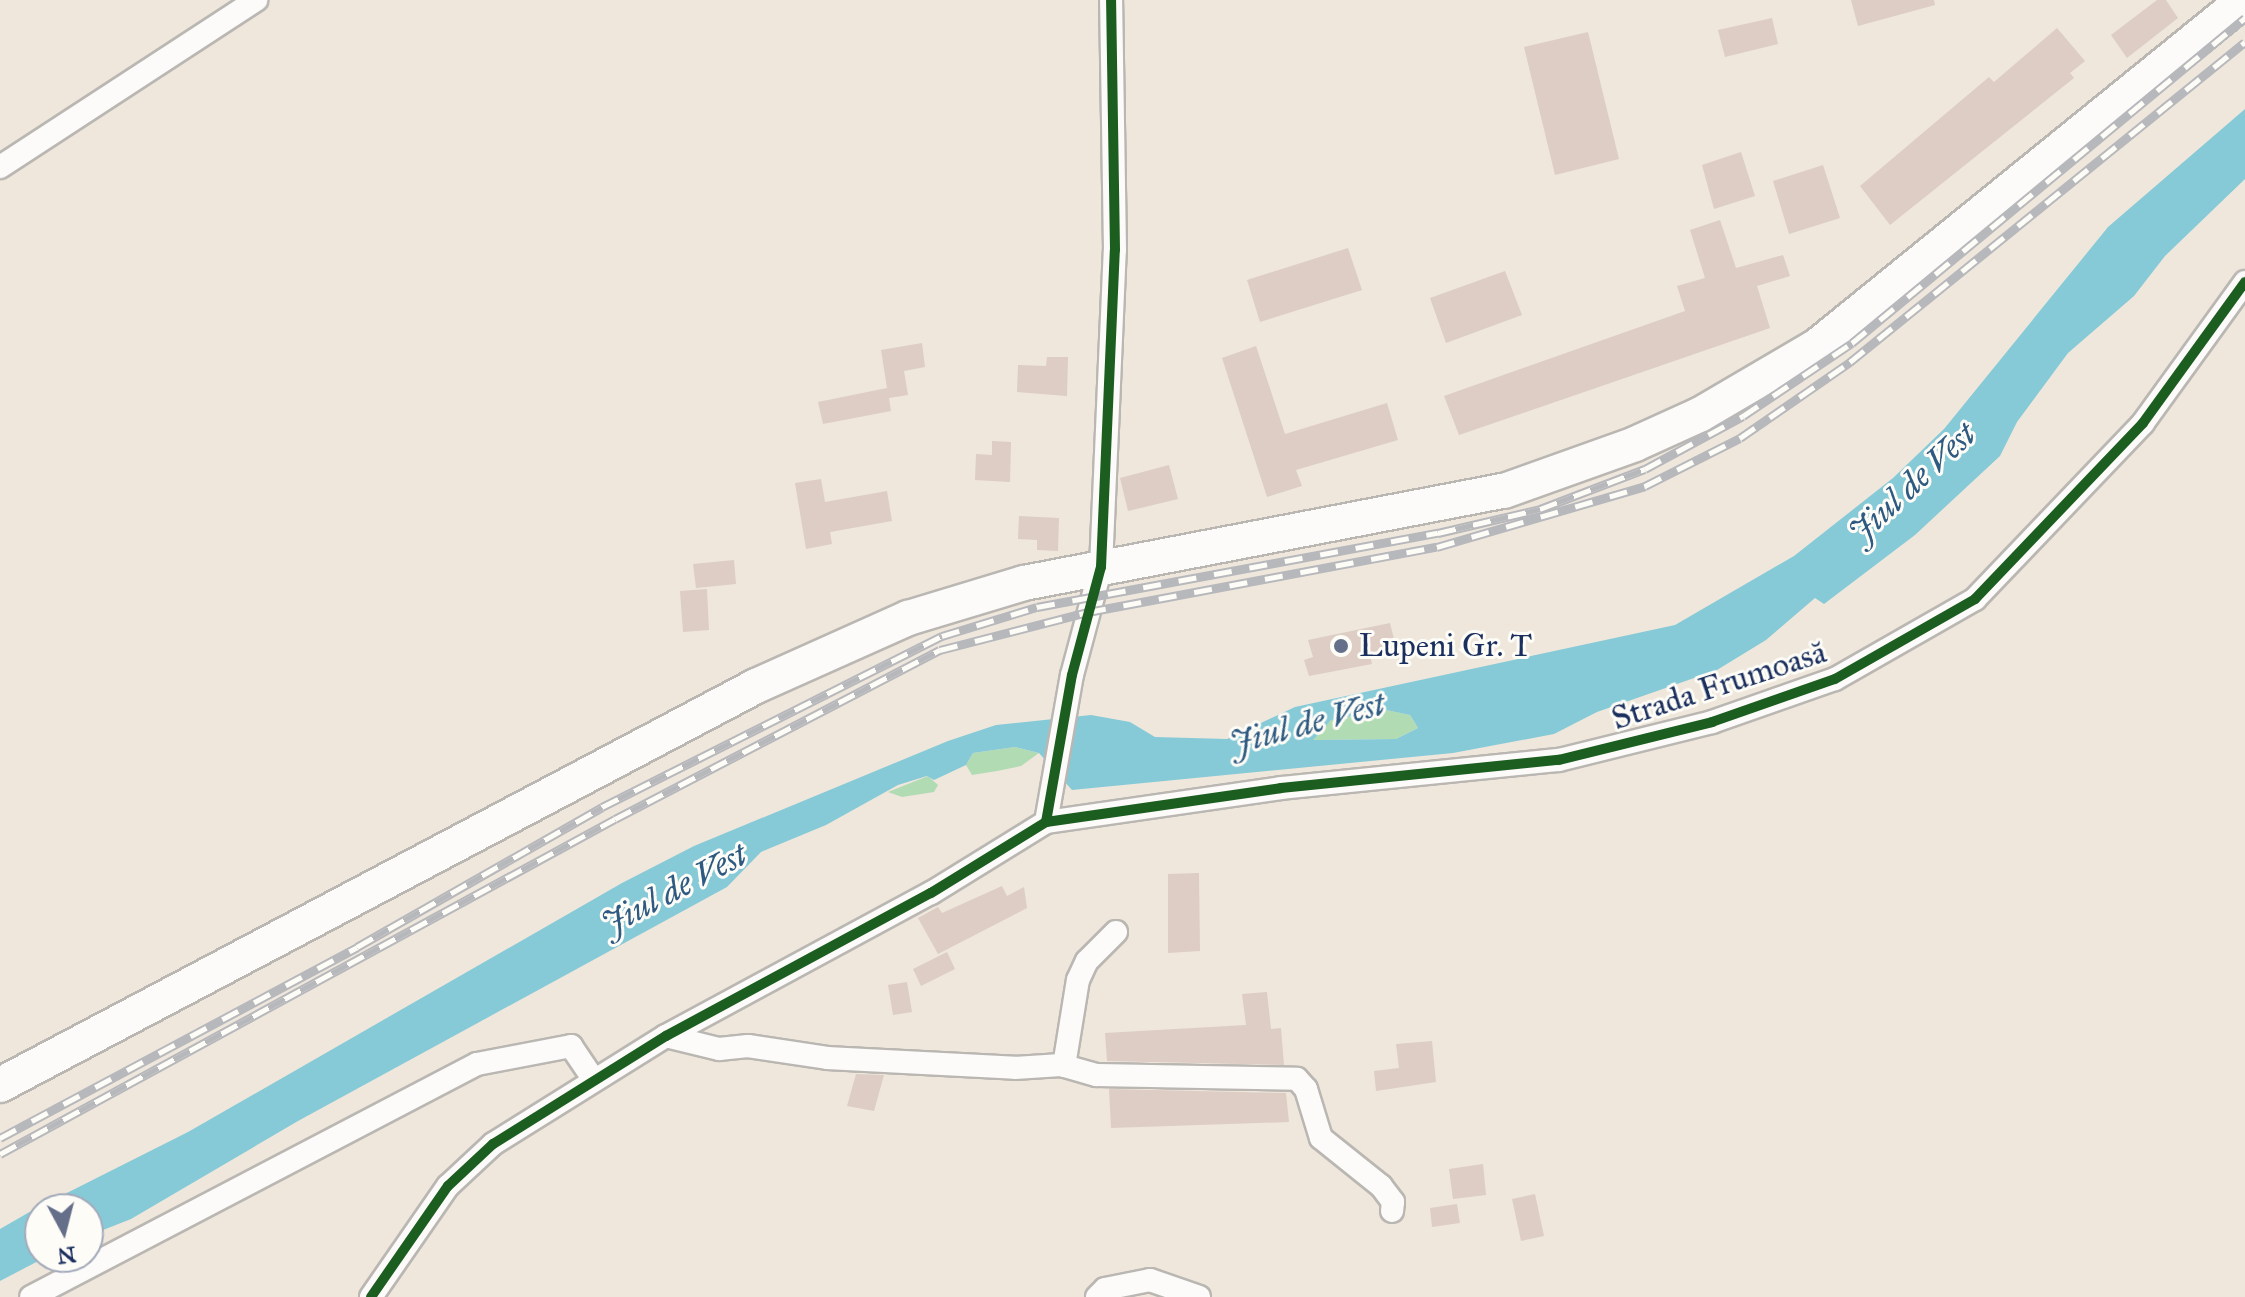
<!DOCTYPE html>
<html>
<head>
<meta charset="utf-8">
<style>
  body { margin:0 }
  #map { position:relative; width:2245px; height:1297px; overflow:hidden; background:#efe7db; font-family:"IM FELL Great Primer",serif }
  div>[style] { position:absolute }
  .green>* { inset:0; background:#b1dbb3 }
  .water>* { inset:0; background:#86cad8 }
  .building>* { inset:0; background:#ddcdc5 }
  .roads { filter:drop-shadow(2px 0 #bab7b3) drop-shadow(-2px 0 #bab7b3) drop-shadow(0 2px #bab7b3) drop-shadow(0 -2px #bab7b3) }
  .street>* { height:22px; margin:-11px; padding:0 11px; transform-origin:11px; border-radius:11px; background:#fdfbfa }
  .primary>* { height:34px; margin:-17px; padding:0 17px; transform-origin:17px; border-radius:17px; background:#fdfbfa }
  .rail>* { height:9px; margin-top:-4.5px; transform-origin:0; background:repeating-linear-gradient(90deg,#fdfcf7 0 18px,#b7b8bc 0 36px); box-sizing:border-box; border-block:2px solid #b7b8bc }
  .cycleway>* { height:10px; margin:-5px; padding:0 5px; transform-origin:5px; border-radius:5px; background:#1b5e20 }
  .dots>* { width:22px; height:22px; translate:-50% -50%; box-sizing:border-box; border:4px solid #fdfcf7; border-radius:50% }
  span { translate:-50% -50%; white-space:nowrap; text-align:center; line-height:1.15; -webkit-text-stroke:6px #fdfcf7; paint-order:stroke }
  .poi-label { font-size:32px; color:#1b2f5e }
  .left { translate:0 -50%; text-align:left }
  .street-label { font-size:32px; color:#1b2f5e }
  .water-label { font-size:34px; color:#2e5a82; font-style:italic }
  .north { position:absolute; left:24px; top:1193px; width:80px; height:80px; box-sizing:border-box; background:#fdfcf7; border:2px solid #a3aaba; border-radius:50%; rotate:173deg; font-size:22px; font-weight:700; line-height:32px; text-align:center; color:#1b2f5e }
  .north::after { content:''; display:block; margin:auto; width:28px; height:36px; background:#656f8a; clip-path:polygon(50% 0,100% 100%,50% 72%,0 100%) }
</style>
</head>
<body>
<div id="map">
  <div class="green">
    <div style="clip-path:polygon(1386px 710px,1410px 715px,1418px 728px,1396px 739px,1312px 740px,1331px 720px)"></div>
    <div style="clip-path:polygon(1015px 747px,1039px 753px,1021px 766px,997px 771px,972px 775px,966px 765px,973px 753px)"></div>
    <div style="clip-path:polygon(928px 776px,938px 785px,934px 792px,902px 797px,888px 792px)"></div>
  </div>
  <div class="water">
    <div style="clip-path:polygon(evenodd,2245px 109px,2245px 179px,2165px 256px,2134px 296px,2068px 353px,2017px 422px,2000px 456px,1915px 535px,1824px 604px,1815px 598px,1766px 640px,1717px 670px,1597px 712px,1554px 734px,1453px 753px,1072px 790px,1039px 753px,1015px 747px,973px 753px,966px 765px,934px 780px,927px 776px,898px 785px,826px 825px,761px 852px,727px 887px,298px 1121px,131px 1219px,88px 1236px,88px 1209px,40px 1209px,40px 1257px,46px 1257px,0 1281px,0 1229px,33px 1210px,188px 1132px,622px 883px,694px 846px,948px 741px,996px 725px,1091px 715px,1130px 722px,1155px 737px,1227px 739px,1295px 707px,1675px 625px,1794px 556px,1893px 478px,1944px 429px,2108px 227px,2245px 109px,1386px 710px,1410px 715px,1418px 728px,1396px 739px,1313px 740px,1331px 720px,1386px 710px)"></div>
  </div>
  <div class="building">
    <div style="clip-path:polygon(1851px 0,1934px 0,1935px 5px,1858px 26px)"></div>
    <div style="clip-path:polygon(2157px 0,2166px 0,2178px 18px,2127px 58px,2111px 35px)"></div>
    <div style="clip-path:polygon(1772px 18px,1778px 44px,1725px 57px,1718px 30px)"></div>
    <div style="clip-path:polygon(2057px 28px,2085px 61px,2070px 73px,2074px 78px,1890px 225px,1860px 186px,1989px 77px,1994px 82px)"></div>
    <div style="clip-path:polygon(1588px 32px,1619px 159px,1555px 175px,1524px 47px)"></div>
    <div style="clip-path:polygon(1741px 152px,1755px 196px,1714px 209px,1702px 165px)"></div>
    <div style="clip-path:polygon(1823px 165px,1840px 218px,1789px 234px,1773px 181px)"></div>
    <div style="clip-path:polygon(1720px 220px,1736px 268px,1783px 255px,1790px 276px,1757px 286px,1770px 328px,1459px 435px,1444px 396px,1685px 311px,1677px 286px,1705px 278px,1690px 230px)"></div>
    <div style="clip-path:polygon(1348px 248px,1362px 290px,1260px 322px,1247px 280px)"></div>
    <div style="clip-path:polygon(1505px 271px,1522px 315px,1446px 343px,1430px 298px)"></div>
    <div style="clip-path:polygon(922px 343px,925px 367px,904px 371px,908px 395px,889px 398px,891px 411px,823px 424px,818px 402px,887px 388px,881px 350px)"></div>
    <div style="clip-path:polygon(1256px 346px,1285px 434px,1387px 403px,1398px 440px,1296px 470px,1302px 486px,1267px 497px,1222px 358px)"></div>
    <div style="clip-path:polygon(1047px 357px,1068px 357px,1067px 396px,1017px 392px,1018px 365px,1046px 366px)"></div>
    <div style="clip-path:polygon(992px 441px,1011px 442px,1010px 482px,975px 480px,976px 454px,992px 455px)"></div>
    <div style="clip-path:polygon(1169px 465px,1178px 499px,1128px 511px,1120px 478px)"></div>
    <div style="clip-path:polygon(821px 479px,825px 502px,887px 491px,892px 521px,830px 532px,832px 544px,806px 549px,795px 483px)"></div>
    <div style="clip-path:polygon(1019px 516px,1059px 518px,1058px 551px,1037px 550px,1037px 540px,1018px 539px)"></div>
    <div style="clip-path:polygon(734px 560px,736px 584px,696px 588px,693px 564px)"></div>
    <div style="clip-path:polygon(707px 589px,709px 630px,683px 632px,680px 591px)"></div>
    <div style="clip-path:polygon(1390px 623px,1396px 647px,1370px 655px,1372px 664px,1309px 676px,1304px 660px,1313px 657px,1308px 640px)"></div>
    <div style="clip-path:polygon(1199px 873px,1200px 951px,1168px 953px,1168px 874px)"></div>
    <div style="clip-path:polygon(1002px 886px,1007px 896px,1024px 887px,1027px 908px,938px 954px,918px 918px,938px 907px,942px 913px)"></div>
    <div style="clip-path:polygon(947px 952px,955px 969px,921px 986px,913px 969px)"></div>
    <div style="clip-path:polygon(907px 982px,912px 1012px,893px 1015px,888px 985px)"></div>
    <div style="clip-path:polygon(1267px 992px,1271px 1029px,1281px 1028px,1284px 1065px,1107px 1061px,1105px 1033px,1246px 1025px,1242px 994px)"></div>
    <div style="clip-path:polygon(1432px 1041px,1436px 1082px,1376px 1091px,1374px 1071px,1399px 1068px,1396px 1044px)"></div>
    <div style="clip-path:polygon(856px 1074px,884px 1075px,874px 1111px,847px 1106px)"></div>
    <div style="clip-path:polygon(1109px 1089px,1286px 1093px,1289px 1122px,1111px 1128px)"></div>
    <div style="clip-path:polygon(1483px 1164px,1486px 1195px,1453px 1199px,1449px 1169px)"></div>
    <div style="clip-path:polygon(1535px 1194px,1544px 1236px,1521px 1241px,1512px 1199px)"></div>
    <div style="clip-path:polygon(1457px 1204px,1460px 1223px,1432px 1227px,1430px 1208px)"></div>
  </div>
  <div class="roads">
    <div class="street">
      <div style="left:0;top:167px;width:306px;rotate:-33.1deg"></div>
      <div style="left:1046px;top:822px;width:237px;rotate:-8.2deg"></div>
      <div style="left:1281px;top:788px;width:279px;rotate:-5.8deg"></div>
      <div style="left:1559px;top:760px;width:158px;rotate:-13.9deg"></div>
      <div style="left:1712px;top:722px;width:130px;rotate:-19.3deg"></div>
      <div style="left:1835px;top:679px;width:161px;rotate:-29.7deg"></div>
      <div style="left:1975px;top:599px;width:243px;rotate:-46.3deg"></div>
      <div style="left:2143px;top:423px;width:174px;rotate:-54.1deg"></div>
      <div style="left:666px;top:1036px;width:55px;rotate:13.8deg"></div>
      <div style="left:719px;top:1049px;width:29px;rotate:-6deg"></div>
      <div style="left:748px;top:1046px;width:80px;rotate:8.6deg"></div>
      <div style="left:827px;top:1058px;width:188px;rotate:3deg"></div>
      <div style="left:1015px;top:1068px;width:46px;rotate:-3.7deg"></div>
      <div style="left:1061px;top:1065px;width:37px;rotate:16deg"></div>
      <div style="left:1097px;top:1075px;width:200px;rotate:1.1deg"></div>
      <div style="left:1297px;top:1079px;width:13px;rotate:48deg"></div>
      <div style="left:1306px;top:1089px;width:51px;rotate:73deg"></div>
      <div style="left:1321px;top:1138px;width:77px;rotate:38.7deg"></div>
      <div style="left:1381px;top:1186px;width:20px;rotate:53deg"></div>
      <div style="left:1393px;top:1202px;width:9px;rotate:96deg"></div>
      <div style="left:1064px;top:1066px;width:87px;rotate:-80.8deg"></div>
      <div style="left:1078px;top:980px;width:21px;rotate:-65deg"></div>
      <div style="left:1087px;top:961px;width:41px;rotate:-45deg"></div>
      <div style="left:31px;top:1297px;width:503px;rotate:-27.58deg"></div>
      <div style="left:477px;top:1064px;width:96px;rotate:-10.8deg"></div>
      <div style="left:571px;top:1046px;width:40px;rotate:56deg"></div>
      <div style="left:371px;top:1297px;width:135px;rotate:-55.3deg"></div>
      <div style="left:448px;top:1186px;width:62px;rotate:-43deg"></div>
      <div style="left:493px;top:1144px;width:204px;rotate:-32deg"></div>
      <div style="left:666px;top:1036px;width:301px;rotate:-28.4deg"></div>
      <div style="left:931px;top:893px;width:135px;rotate:-31.7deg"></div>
      <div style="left:1046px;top:822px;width:149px;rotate:-80deg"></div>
      <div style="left:1072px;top:675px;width:112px;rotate:-75deg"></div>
      <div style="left:1101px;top:567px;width:317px;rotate:-87.5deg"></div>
      <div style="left:1115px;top:250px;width:250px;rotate:-90.9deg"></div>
      <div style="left:1097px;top:1297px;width:11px;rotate:-45deg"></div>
      <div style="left:1105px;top:1289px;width:46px;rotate:-11.3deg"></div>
      <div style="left:1150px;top:1280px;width:52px;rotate:19.1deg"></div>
    </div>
    <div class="primary">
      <div style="left:0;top:1085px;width:855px;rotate:-27.82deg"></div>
      <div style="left:756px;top:686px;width:167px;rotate:-24.1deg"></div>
      <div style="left:908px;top:618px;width:121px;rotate:-16.8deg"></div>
      <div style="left:1024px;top:583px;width:489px;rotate:-10.9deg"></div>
      <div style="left:1504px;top:491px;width:139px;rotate:-19.7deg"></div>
      <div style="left:1635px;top:444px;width:72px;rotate:-24.4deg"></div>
      <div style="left:1701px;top:414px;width:134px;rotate:-30.4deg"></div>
      <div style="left:1817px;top:346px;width:550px;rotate:-39.02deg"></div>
    </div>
  </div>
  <div class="rail">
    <div style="left:0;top:1138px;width:405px;rotate:-28.1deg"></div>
    <div style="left:357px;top:947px;width:282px;rotate:-29.7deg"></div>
    <div style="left:602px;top:807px;width:381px;rotate:-26.7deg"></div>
    <div style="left:942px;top:636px;width:99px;rotate:-17deg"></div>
    <div style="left:1037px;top:607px;width:408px;rotate:-10.5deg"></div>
    <div style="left:1438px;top:533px;width:105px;rotate:-13.2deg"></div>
    <div style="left:1540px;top:509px;width:112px;rotate:-20.9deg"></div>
    <div style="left:1645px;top:469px;width:111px;rotate:-28.4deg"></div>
    <div style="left:1743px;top:416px;width:131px;rotate:-33.8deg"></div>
    <div style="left:1852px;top:343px;width:510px;rotate:-39.59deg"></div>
    <div style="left:0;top:1154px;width:700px;rotate:-28.58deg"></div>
    <div style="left:615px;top:819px;width:366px;rotate:-27.5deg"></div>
    <div style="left:940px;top:650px;width:153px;rotate:-14.4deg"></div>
    <div style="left:1088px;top:612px;width:355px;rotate:-10.6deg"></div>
    <div style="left:1437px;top:547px;width:217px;rotate:-16.3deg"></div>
    <div style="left:1645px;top:486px;width:106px;rotate:-26.8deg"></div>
    <div style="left:1740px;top:438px;width:134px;rotate:-34.6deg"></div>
    <div style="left:1850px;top:362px;width:508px;rotate:-39.01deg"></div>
  </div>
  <div class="cycleway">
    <div style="left:1046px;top:822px;width:237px;rotate:-8.2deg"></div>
    <div style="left:1281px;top:788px;width:279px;rotate:-5.8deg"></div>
    <div style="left:1559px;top:760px;width:158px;rotate:-13.9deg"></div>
    <div style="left:1712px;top:722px;width:130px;rotate:-19.3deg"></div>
    <div style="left:1835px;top:679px;width:161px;rotate:-29.7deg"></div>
    <div style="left:1975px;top:599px;width:243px;rotate:-46.3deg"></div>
    <div style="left:2143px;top:423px;width:174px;rotate:-54.1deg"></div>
    <div style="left:371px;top:1297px;width:135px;rotate:-55.3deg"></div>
    <div style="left:448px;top:1186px;width:62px;rotate:-43deg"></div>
    <div style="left:493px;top:1144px;width:204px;rotate:-32deg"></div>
    <div style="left:666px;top:1036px;width:301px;rotate:-28.4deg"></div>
    <div style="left:931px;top:893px;width:135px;rotate:-31.7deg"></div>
    <div style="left:1046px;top:822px;width:149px;rotate:-80deg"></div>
    <div style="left:1072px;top:675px;width:112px;rotate:-75deg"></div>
    <div style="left:1101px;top:567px;width:317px;rotate:-87.5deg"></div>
    <div style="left:1115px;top:250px;width:250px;rotate:-90.9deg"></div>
  </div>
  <div class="dots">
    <div style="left:1341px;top:646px;background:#656f8a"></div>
  </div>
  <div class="poi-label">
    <span class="left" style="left:1359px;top:646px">Lupeni Gr. T</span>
  </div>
  <div class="street-label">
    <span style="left:1719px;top:686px;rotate:-18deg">Strada Frumoasă</span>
  </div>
  <div class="water-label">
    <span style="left:1912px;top:483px;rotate:-43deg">Jiul de Vest</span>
    <span style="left:1307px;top:723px;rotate:-15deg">Jiul de Vest</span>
    <span style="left:674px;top:889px;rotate:-28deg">Jiul de Vest</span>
  </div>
  <div class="north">N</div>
</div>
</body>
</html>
